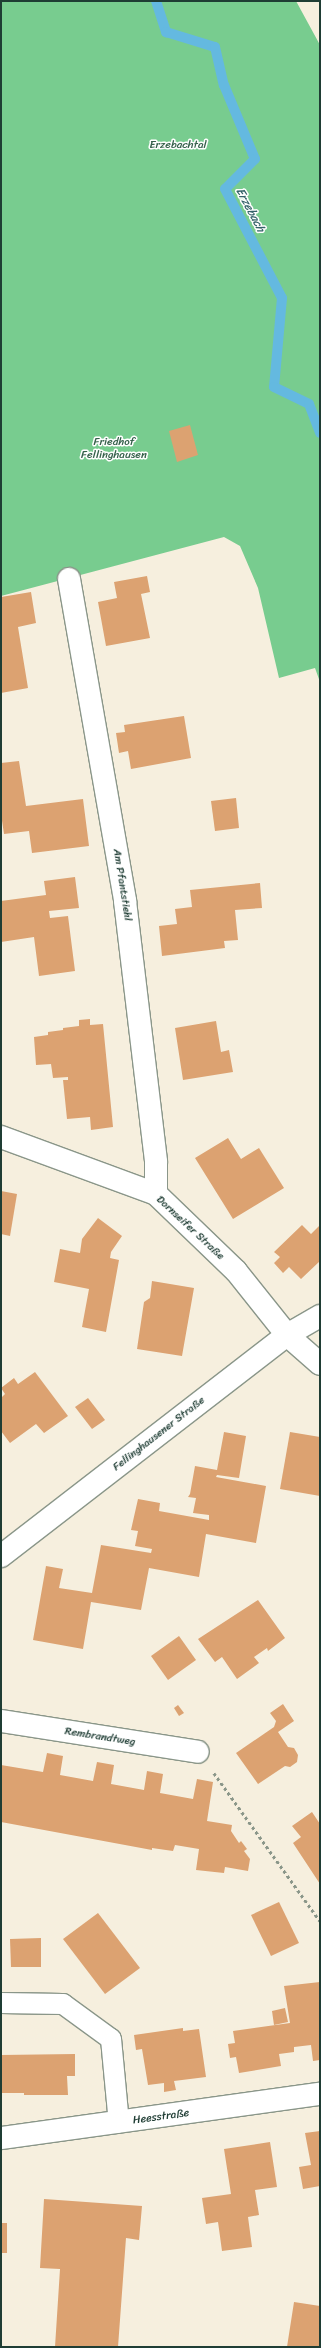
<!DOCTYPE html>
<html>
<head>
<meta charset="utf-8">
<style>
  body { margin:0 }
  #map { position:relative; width:321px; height:2348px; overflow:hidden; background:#f6efde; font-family:Sriracha,sans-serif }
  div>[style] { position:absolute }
  .green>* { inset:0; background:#78cc8f }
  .stream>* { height:10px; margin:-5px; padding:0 5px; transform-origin:5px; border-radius:5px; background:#64b9e0 }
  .building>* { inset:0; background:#dca271 }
  .path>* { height:2.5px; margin-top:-1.25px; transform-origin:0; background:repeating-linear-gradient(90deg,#8a9689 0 3px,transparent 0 6px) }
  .roads { filter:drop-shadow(1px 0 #8a9689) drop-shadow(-1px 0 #8a9689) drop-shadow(0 1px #8a9689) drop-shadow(0 -1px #8a9689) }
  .lane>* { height:20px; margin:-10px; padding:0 10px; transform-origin:10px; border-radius:10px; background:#fff }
  .street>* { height:22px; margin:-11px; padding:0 11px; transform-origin:11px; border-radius:11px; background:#fff }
  .secondary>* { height:22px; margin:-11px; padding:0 11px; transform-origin:11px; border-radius:11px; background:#fff }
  span { translate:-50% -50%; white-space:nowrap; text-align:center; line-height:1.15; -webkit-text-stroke:3px #fff; paint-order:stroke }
  .park-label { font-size:11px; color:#35614b }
  .street-label { font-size:11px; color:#1f3d34 }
  .water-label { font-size:12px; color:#346268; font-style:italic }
  .frame { position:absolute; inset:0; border:2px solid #1f3d34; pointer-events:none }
</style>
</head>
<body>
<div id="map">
  <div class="green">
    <div style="clip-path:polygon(1px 1px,296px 1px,320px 45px,320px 682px,315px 668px,279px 678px,258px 588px,240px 546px,224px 537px,1px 596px)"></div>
  </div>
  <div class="stream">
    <div style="left:156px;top:1px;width:33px;rotate:72deg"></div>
    <div style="left:166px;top:32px;width:51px;rotate:17deg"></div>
    <div style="left:215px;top:47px;width:39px;rotate:77deg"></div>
    <div style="left:224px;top:85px;width:80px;rotate:67.3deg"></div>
    <div style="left:255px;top:159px;width:42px;rotate:135deg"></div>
    <div style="left:225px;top:189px;width:123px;rotate:62.4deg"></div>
    <div style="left:282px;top:298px;width:89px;rotate:95.1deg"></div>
    <div style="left:274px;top:387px;width:39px;rotate:26deg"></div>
    <div style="left:309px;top:404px;width:31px;rotate:69deg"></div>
  </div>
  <div class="building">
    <div style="clip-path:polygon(190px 425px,198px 455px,177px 462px,169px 431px)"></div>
    <div style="clip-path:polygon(147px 576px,150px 592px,141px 594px,150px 638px,106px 646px,98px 602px,117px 598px,114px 582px)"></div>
    <div style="clip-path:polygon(31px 592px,36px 623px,18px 627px,28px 688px,1px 693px,1px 597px)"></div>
    <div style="clip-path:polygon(184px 716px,191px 758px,131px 769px,128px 751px,119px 753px,116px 733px,125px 732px,124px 725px)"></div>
    <div style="clip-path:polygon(19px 761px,26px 806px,83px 799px,89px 846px,32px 853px,29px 831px,4px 834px,1px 814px,1px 763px)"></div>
    <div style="clip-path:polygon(236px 798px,239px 828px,215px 831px,211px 801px)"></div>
    <div style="clip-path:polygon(75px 877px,79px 908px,49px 911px,50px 918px,68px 916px,75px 971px,39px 976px,34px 937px,1px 942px,1px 901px,46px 895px,44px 881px)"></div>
    <div style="clip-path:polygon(260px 883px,262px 908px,235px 910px,238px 940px,224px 941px,225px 948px,162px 956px,159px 926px,177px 924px,175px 909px,192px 907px,190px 890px)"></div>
    <div style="clip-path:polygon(90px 1019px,90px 1025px,103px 1024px,113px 1127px,91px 1130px,90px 1117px,67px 1119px,63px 1080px,68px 1080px,68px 1077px,53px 1078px,51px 1064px,36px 1065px,34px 1037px,48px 1035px,48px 1032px,63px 1030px,63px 1028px,79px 1026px,79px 1020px)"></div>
    <div style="clip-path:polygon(216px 1021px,221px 1052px,229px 1050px,233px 1072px,183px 1080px,175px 1028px)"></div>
    <div style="clip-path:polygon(228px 1138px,241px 1159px,259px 1148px,284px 1188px,233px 1219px,195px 1158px)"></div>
    <div style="clip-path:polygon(1px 1191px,17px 1194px,10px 1236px,1px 1234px)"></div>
    <div style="clip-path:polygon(98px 1218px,122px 1236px,111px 1252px,110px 1258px,119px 1260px,106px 1332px,82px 1327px,89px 1289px,54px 1282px,60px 1249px,80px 1253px,82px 1239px)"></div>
    <div style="clip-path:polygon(302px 1225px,311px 1234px,320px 1225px,320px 1261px,301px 1279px,289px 1267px,283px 1273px,274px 1263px,280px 1257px,274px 1252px)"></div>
    <div style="clip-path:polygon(152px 1281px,194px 1288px,182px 1356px,137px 1349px,144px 1302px,150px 1298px)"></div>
    <div style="clip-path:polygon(35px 1372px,68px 1416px,44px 1433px,36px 1424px,10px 1443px,1px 1431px,1px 1398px,5px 1394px,1px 1388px,14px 1378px,18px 1384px)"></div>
    <div style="clip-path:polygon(88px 1398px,105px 1420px,92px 1429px,75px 1407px)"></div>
    <div style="clip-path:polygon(224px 1432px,246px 1436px,239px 1478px,217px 1475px,216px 1477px,266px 1486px,256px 1543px,206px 1534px,199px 1577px,149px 1568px,141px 1610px,91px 1602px,83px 1649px,33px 1640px,46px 1566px,63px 1569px,59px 1588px,92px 1593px,101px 1545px,151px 1553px,152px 1549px,135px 1546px,138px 1531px,131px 1530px,138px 1499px,160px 1503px,159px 1511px,209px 1520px,209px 1515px,193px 1513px,196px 1498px,188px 1497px,190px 1494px,195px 1466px,217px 1470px)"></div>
    <div style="clip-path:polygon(290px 1432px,320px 1437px,320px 1496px,280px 1489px)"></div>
    <div style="clip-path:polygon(258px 1600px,285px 1638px,268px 1651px,267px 1648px,254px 1657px,259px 1663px,237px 1679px,222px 1657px,215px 1662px,198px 1639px)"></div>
    <div style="clip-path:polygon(179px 1636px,196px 1660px,168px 1680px,151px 1656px)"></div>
    <div style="clip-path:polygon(283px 1704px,294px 1721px,278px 1732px,288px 1747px,294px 1748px,298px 1755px,297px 1762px,290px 1767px,285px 1766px,258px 1784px,236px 1753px,274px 1727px,276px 1721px,270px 1713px)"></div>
    <div style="clip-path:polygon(178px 1705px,184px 1713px,179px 1716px,174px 1708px)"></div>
    <div style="clip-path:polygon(47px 1753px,63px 1756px,60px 1775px,93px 1781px,97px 1762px,114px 1765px,111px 1784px,144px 1790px,147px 1771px,163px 1774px,160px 1793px,193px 1799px,197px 1779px,213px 1782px,207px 1821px,232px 1825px,231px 1831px,239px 1843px,241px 1841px,247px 1849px,244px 1851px,250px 1859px,248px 1871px,225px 1867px,224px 1873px,196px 1870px,199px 1849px,175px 1845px,173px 1851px,152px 1848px,152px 1850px,1px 1822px,1px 1765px,43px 1772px)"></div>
    <div style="clip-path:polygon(312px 1812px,320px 1824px,320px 1884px,293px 1843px,301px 1837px,292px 1826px)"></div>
    <div style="clip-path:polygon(279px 1902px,299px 1943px,271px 1956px,251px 1915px)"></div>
    <div style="clip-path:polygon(98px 1913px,140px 1968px,105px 1994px,63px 1939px)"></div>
    <div style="clip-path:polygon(41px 1938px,41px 1967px,11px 1967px,10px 1939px)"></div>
    <div style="clip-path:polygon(320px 1982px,320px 2060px,313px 2061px,311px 2045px,294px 2047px,294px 2052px,279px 2054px,281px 2066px,239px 2073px,236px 2057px,230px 2058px,228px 2044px,235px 2043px,233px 2031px,290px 2023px,284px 1986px)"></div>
    <div style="clip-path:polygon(285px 2008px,288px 2022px,274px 2025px,272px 2011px)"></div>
    <div style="clip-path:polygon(183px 2028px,183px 2031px,199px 2029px,206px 2077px,174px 2081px,176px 2090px,164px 2092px,164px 2083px,148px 2085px,142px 2049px,136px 2050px,134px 2035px)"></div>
    <div style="clip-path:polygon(75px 2054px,75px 2076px,67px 2076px,68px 2095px,24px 2095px,24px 2093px,1px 2093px,1px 2055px)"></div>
    <div style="clip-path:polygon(320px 2131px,320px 2186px,303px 2189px,299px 2167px,311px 2165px,305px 2133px)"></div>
    <div style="clip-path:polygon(270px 2142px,277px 2187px,255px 2190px,259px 2215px,248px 2217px,252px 2247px,222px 2251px,218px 2222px,206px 2224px,202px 2198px,231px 2194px,224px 2149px)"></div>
    <div style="clip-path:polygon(44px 2199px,142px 2206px,139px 2240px,126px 2238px,118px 2347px,55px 2347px,60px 2269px,40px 2268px)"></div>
    <div style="clip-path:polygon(1px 2223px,7px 2223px,7px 2253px,1px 2253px)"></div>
    <div style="clip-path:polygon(294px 2302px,320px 2306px,320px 2347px,287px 2347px)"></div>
  </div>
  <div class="path">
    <div style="left:214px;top:1773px;width:182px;rotate:54.4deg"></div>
  </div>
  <div class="roads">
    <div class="lane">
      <div style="left:1px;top:2003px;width:62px;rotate:0.9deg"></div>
      <div style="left:63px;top:2004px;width:59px;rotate:36.1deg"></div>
      <div style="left:111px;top:2039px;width:84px;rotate:84.6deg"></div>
    </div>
    <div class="street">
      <div style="left:69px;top:579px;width:327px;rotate:80.1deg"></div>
      <div style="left:125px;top:901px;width:263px;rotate:83.2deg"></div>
      <div style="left:156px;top:1162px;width:32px;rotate:90deg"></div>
      <div style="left:1px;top:1137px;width:165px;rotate:20.2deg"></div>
      <div style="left:156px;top:1194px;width:111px;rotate:43.9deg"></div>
      <div style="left:236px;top:1271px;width:82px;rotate:51.4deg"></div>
      <div style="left:287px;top:1335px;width:44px;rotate:41.3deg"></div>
      <div style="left:1px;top:1556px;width:361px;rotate:-37.7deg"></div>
      <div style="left:287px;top:1335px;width:38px;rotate:-30deg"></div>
      <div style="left:1px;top:1721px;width:199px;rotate:8.9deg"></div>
    </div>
    <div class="secondary">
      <div style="left:1px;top:2138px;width:322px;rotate:-7.9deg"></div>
    </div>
  </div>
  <div class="park-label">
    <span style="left:178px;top:145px">Erzebachtal</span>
    <span style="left:114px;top:449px">Friedhof<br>Fellinghausen</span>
  </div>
  <div class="street-label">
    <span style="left:122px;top:885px;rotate:81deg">Am Pfantstiehl</span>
    <span style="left:190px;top:1228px;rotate:43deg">Dornseifer Straße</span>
    <span style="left:159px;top:1434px;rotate:-38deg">Fellinghausener Straße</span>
    <span style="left:100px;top:1737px;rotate:9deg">Rembrandtweg</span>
    <span style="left:161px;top:2117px;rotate:-8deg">Heesstraße</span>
  </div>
  <div class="water-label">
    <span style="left:250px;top:210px;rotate:62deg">Erzebach</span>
  </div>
  <div class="frame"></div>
</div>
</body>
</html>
